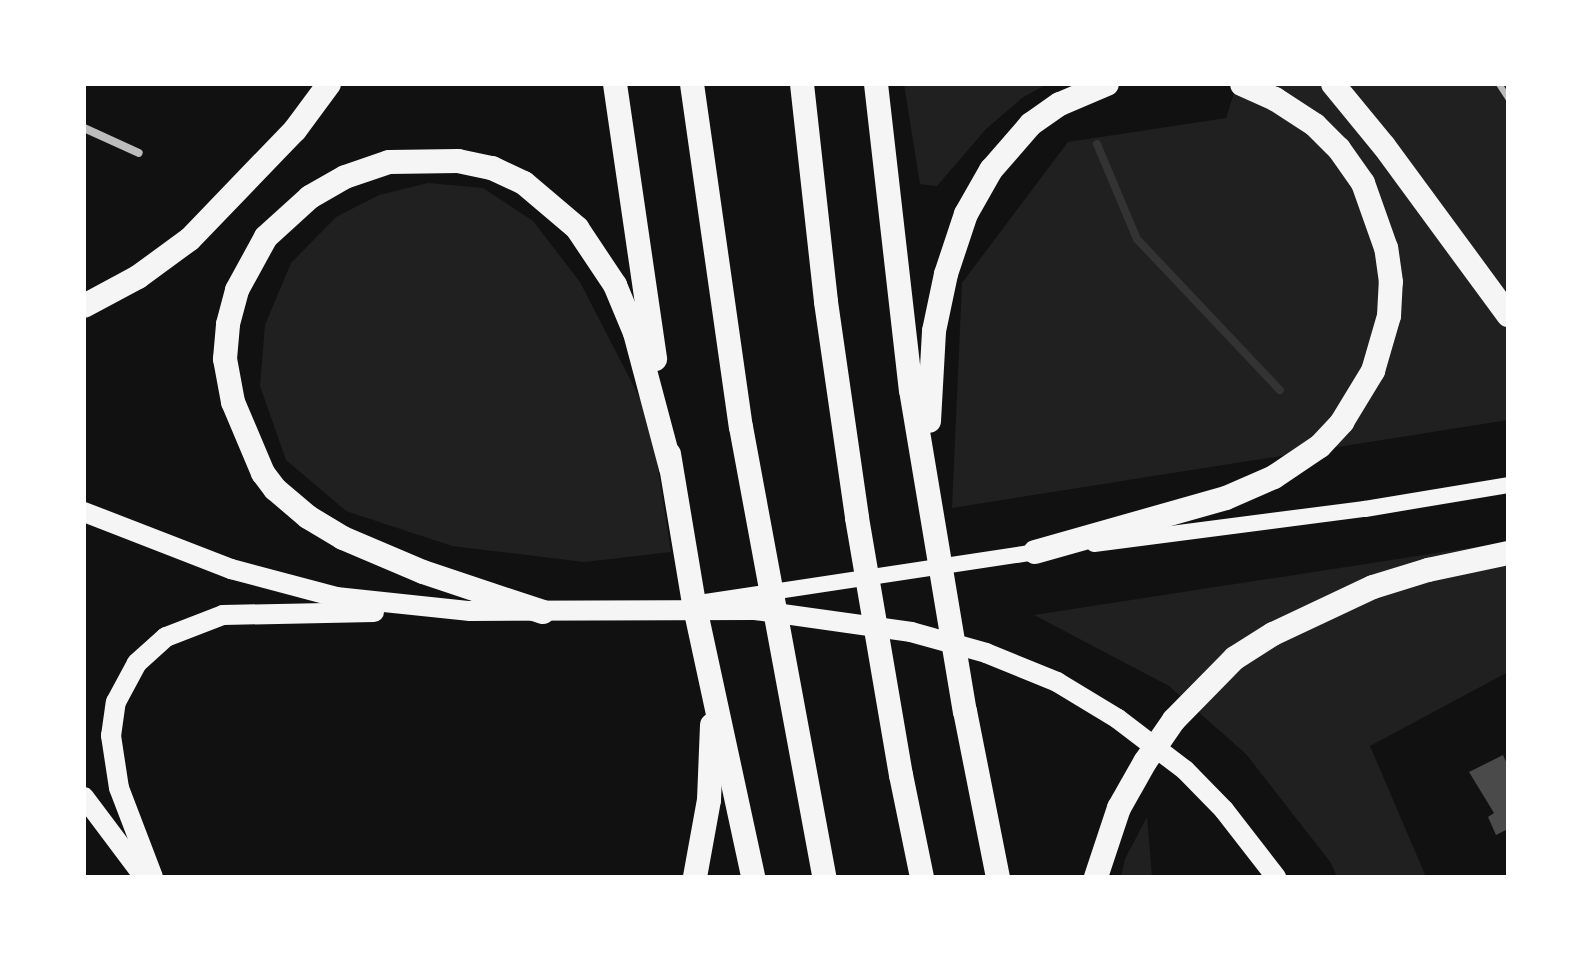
<!DOCTYPE html>
<html>
<head>
<meta charset="utf-8">
<style>
  body { margin:0 }
  #map { position:relative; width:1592px; height:961px; overflow:hidden; background:#111; font-family:"Noto Sans",sans-serif }
  div>[style] { position:absolute }
  .green>* { inset:0; background:#202020 }
  .stream>* { height:8px; margin:-4px; padding:0 4px; transform-origin:4px; border-radius:4px; background:#333 }
  .building>* { inset:0; background:#4a4a4a }
  .service>* { height:6px; margin:-3px; padding:0 3px; transform-origin:3px; border-radius:3px; background:#bcbcbc }
  .minor>* { height:8px; margin:-4px; padding:0 4px; transform-origin:4px; border-radius:4px; background:#bcbcbc }
  .secondary>* { height:16px; margin:-8px; padding:0 8px; transform-origin:8px; border-radius:8px; background:#f5f5f5 }
  .primary>* { height:20px; margin:-10px; padding:0 10px; transform-origin:10px; border-radius:10px; background:#f5f5f5 }
  .motorway>* { height:24px; margin:-12px; padding:0 12px; transform-origin:12px; border-radius:12px; background:#f5f5f5 }
  span { translate:-50% -50%; white-space:nowrap; text-align:center; line-height:1.15; -webkit-text-stroke:7px #fff; paint-order:stroke }
  .frame { position:absolute; inset:0; border:86px solid #fff; pointer-events:none }
</style>
</head>
<body>
<div id="map">
  <div class="green">
    <div style="clip-path:polygon(904px 84px,1047px 84px,1022px 98px,986px 129px,937px 186px,920px 184px)"></div>
    <div style="clip-path:polygon(1237px 84px,1508px 84px,1508px 420px,952px 508px,962px 283px,1068px 142px,1226px 118px)"></div>
    <div style="clip-path:polygon(428px 183px,483px 188px,533px 221px,580px 282px,650px 418px,671px 552px,584px 562px,452px 546px,346px 511px,286px 460px,260px 386px,265px 325px,291px 263px,336px 217px,379px 195px)"></div>
    <div style="clip-path:polygon(1508px 542px,1508px 672px,1370px 746px,1426px 877px,1337px 877px,1331px 863px,1246px 754px,1169px 686px,1034px 615px)"></div>
    <div style="clip-path:polygon(1147px 817px,1152px 877px,1121px 877px,1125px 859px)"></div>
  </div>
  <div class="stream">
    <div style="left:1097px;top:144px;width:103px;rotate:67.2deg"></div>
    <div style="left:1137px;top:239px;width:208px;rotate:46.6deg"></div>
  </div>
  <div class="building">
    <div style="clip-path:polygon(1503px 755px,1508px 766px,1508px 829px,1496px 835px,1488px 817px,1494px 813px,1469px 772px)"></div>
  </div>
  <div class="service">
    <div style="left:1499px;top:84px;width:17px;rotate:57deg"></div>
  </div>
  <div class="minor">
    <div style="left:84px;top:128px;width:60px;rotate:24.4deg"></div>
  </div>
  <div class="secondary">
    <div style="left:1094px;top:544px;width:273px;rotate:-7.4deg"></div>
    <div style="left:1365px;top:509px;width:145px;rotate:-9.5deg"></div>
    <div style="left:699px;top:603px;width:348px;rotate:-8.6deg"></div>
  </div>
  <div class="primary">
    <div style="left:84px;top:512px;width:158px;rotate:21.2deg"></div>
    <div style="left:231px;top:569px;width:109px;rotate:14.9deg"></div>
    <div style="left:336px;top:597px;width:135px;rotate:6deg"></div>
    <div style="left:470px;top:611px;width:285px;rotate:-0.2deg"></div>
    <div style="left:755px;top:610px;width:158px;rotate:8deg"></div>
    <div style="left:911px;top:632px;width:78px;rotate:15.6deg"></div>
    <div style="left:986px;top:653px;width:77px;rotate:22.2deg"></div>
    <div style="left:1057px;top:682px;width:71px;rotate:31.2deg"></div>
    <div style="left:1118px;top:719px;width:84px;rotate:37.3deg"></div>
    <div style="left:1185px;top:770px;width:56px;rotate:45.7deg"></div>
    <div style="left:1224px;top:810px;width:85px;rotate:52.2deg"></div>
    <div style="left:84px;top:797px;width:100px;rotate:53.1deg"></div>
    <div style="left:153px;top:877px;width:95px;rotate:-110.9deg"></div>
    <div style="left:119px;top:788px;width:53px;rotate:-98.7deg"></div>
    <div style="left:111px;top:736px;width:34px;rotate:-82deg"></div>
    <div style="left:116px;top:702px;width:44px;rotate:-61.7deg"></div>
    <div style="left:137px;top:663px;width:39px;rotate:-42deg"></div>
    <div style="left:166px;top:637px;width:61px;rotate:-21.1deg"></div>
    <div style="left:223px;top:615px;width:151px;rotate:-1.1deg"></div>
  </div>
  <div class="motorway">
    <div style="left:615px;top:84px;width:278px;rotate:81.7deg"></div>
    <div style="left:692px;top:84px;width:346px;rotate:81.9deg"></div>
    <div style="left:741px;top:427px;width:458px;rotate:79.5deg"></div>
    <div style="left:802px;top:84px;width:219px;rotate:83.7deg"></div>
    <div style="left:826px;top:302px;width:218px;rotate:81.8deg"></div>
    <div style="left:857px;top:518px;width:261px;rotate:80.3deg"></div>
    <div style="left:901px;top:775px;width:104px;rotate:78.4deg"></div>
    <div style="left:876px;top:84px;width:308px;rotate:83.5deg"></div>
    <div style="left:911px;top:390px;width:326px;rotate:80.5deg"></div>
    <div style="left:965px;top:711px;width:169px;rotate:78.8deg"></div>
    <div style="left:1333px;top:84px;width:80px;rotate:50.6deg"></div>
    <div style="left:1384px;top:146px;width:210px;rotate:53.7deg"></div>
    <div style="left:84px;top:306px;width:61px;rotate:-28.2deg"></div>
    <div style="left:138px;top:277px;width:64px;rotate:-36.2deg"></div>
    <div style="left:190px;top:239px;width:151px;rotate:-46.1deg"></div>
    <div style="left:295px;top:130px;width:57px;rotate:-53.5deg"></div>
    <div style="left:929px;top:421px;width:90px;rotate:-86.8deg"></div>
    <div style="left:934px;top:331px;width:58px;rotate:-78.1deg"></div>
    <div style="left:946px;top:274px;width:63px;rotate:-71.6deg"></div>
    <div style="left:966px;top:214px;width:51px;rotate:-60.4deg"></div>
    <div style="left:991px;top:170px;width:61px;rotate:-49deg"></div>
    <div style="left:1031px;top:124px;width:35px;rotate:-35deg"></div>
    <div style="left:1060px;top:104px;width:51px;rotate:-23.1deg"></div>
    <div style="left:669px;top:454px;width:151px;rotate:80.5deg"></div>
    <div style="left:694px;top:603px;width:280px;rotate:77.8deg"></div>
    <div style="left:1035px;top:552px;width:198px;rotate:-15.8deg"></div>
    <div style="left:1226px;top:498px;width:52px;rotate:-23.6deg"></div>
    <div style="left:1274px;top:477px;width:55px;rotate:-34deg"></div>
    <div style="left:1320px;top:446px;width:33px;rotate:-47deg"></div>
    <div style="left:1342px;top:422px;width:60px;rotate:-58.7deg"></div>
    <div style="left:1373px;top:371px;width:57px;rotate:-73.8deg"></div>
    <div style="left:1389px;top:316px;width:34px;rotate:-87deg"></div>
    <div style="left:1391px;top:282px;width:34px;rotate:-98deg"></div>
    <div style="left:1386px;top:248px;width:69px;rotate:-109.5deg"></div>
    <div style="left:1363px;top:183px;width:42px;rotate:-125.2deg"></div>
    <div style="left:1339px;top:149px;width:34px;rotate:-135deg"></div>
    <div style="left:1315px;top:125px;width:48px;rotate:-147deg"></div>
    <div style="left:1275px;top:99px;width:36px;rotate:-156deg"></div>
    <div style="left:543px;top:612px;width:126px;rotate:-161.6deg"></div>
    <div style="left:423px;top:572px;width:87px;rotate:-157deg"></div>
    <div style="left:343px;top:538px;width:41px;rotate:-149deg"></div>
    <div style="left:308px;top:517px;width:43px;rotate:-139.7deg"></div>
    <div style="left:275px;top:489px;width:20px;rotate:-127deg"></div>
    <div style="left:263px;top:473px;width:77px;rotate:-112.9deg"></div>
    <div style="left:233px;top:402px;width:44px;rotate:-100.5deg"></div>
    <div style="left:225px;top:359px;width:35px;rotate:-85deg"></div>
    <div style="left:228px;top:324px;width:35px;rotate:-75deg"></div>
    <div style="left:237px;top:290px;width:60px;rotate:-61.3deg"></div>
    <div style="left:266px;top:237px;width:59px;rotate:-42.3deg"></div>
    <div style="left:310px;top:197px;width:40px;rotate:-29.7deg"></div>
    <div style="left:345px;top:177px;width:46px;rotate:-18.8deg"></div>
    <div style="left:389px;top:162px;width:69px;rotate:-0.8deg"></div>
    <div style="left:458px;top:161px;width:35px;rotate:12deg"></div>
    <div style="left:492px;top:168px;width:35px;rotate:25deg"></div>
    <div style="left:524px;top:183px;width:70px;rotate:40.3deg"></div>
    <div style="left:577px;top:228px;width:69px;rotate:56.3deg"></div>
    <div style="left:615px;top:285px;width:52px;rotate:67.4deg"></div>
    <div style="left:635px;top:333px;width:140px;rotate:75.1deg"></div>
    <div style="left:695px;top:877px;width:78px;rotate:-79.7deg"></div>
    <div style="left:709px;top:800px;width:75px;rotate:-87.7deg"></div>
    <div style="left:1096px;top:877px;width:73px;rotate:-71.6deg"></div>
    <div style="left:1119px;top:808px;width:53px;rotate:-60.5deg"></div>
    <div style="left:1145px;top:762px;width:51px;rotate:-55.4deg"></div>
    <div style="left:1174px;top:720px;width:87px;rotate:-45.5deg"></div>
    <div style="left:1235px;top:658px;width:45px;rotate:-32.3deg"></div>
    <div style="left:1273px;top:634px;width:110px;rotate:-25.2deg"></div>
    <div style="left:1373px;top:587px;width:58px;rotate:-17.2deg"></div>
    <div style="left:1428px;top:570px;width:82px;rotate:-12deg"></div>
  </div>
  <div class="frame"></div>
</div>
</body>
</html>
